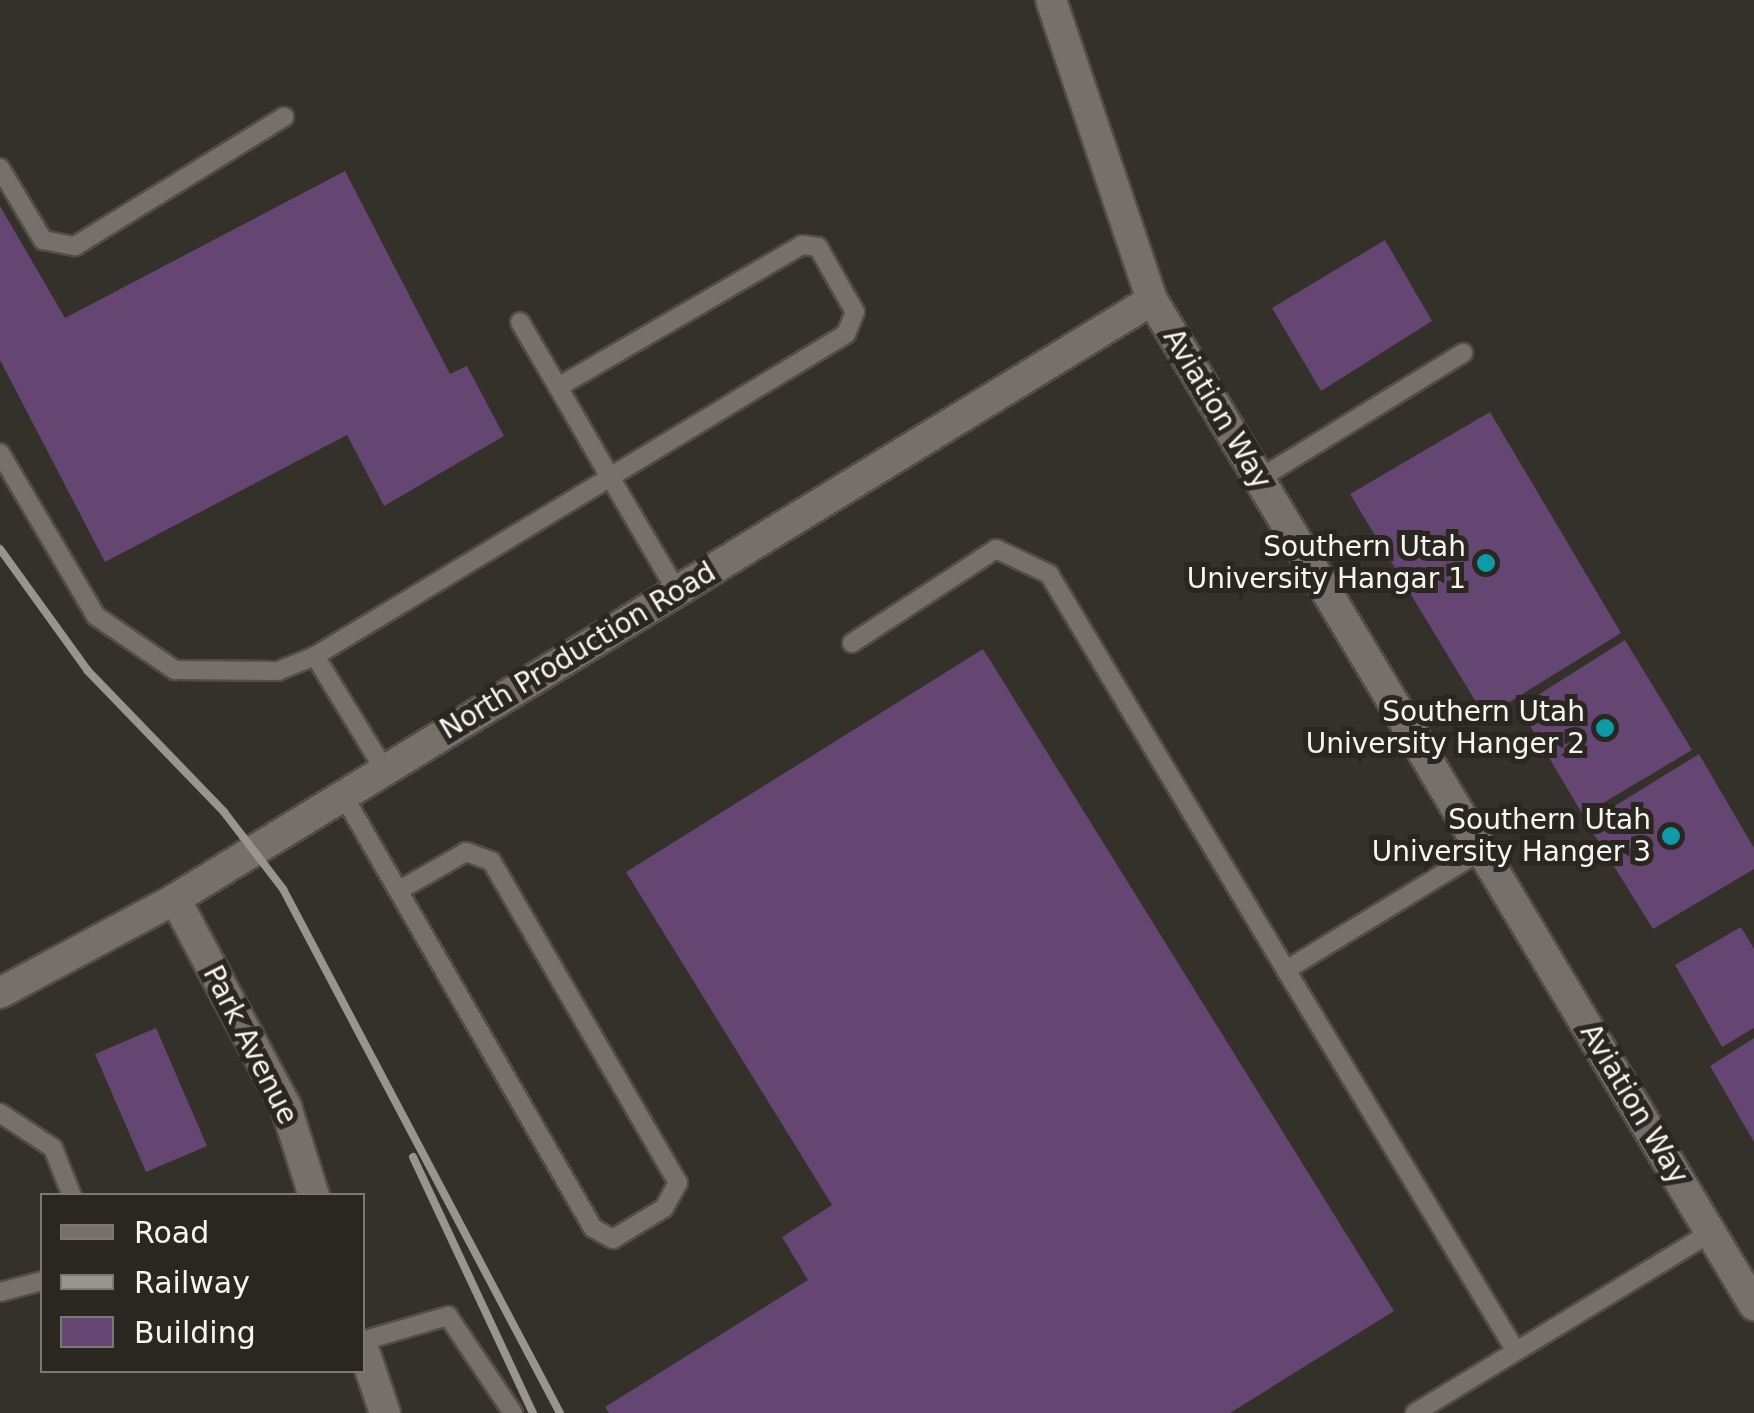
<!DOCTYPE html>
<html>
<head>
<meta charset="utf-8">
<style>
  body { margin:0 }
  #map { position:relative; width:1754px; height:1413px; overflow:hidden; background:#34302a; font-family:"DejaVu Sans",sans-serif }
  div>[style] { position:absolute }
  .building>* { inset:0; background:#654571 }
  .roads { filter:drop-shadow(2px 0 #514d48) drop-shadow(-2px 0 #514d48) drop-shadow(0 2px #514d48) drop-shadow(0 -2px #514d48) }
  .service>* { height:18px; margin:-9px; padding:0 9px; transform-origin:9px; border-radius:9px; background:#75706a }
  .minor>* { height:30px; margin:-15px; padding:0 15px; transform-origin:15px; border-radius:15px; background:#75706a }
  .secondary>* { height:30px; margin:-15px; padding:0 15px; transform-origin:15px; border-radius:15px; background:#75706a }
  .rail>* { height:8px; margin:-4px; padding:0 4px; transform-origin:4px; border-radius:4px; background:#98948f }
  .dots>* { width:28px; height:28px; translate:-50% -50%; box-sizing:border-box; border:5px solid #2a2620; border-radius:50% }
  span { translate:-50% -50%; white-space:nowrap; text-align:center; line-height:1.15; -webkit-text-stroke:10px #2a2620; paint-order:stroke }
  .street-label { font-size:28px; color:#f8f4f1 }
  .poi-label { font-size:28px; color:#f8f4f1 }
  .right { translate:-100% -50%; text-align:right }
  .legend { position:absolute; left:40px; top:1193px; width:325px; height:180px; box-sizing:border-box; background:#2a2620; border:2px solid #7c7874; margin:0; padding:12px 18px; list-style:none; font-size:30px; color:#f8f4f1 }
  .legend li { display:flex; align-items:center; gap:20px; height:50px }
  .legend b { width:50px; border:2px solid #7c7874 }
</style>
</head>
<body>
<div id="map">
  <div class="building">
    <div style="clip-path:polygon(345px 171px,450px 374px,467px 366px,504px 436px,384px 506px,347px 435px,105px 562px,0 360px,0 206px,65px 318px)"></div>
    <div style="clip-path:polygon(1385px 240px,1432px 321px,1321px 391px,1272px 308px)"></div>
    <div style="clip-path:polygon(1490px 412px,1621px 633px,1485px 717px,1350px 494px)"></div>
    <div style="clip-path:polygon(1625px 640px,1692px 750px,1583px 815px,1519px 707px)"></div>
    <div style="clip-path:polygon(983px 649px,1394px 1311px,1230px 1413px,609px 1413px,605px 1407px,808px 1280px,782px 1237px,832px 1205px,626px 872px)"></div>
    <div style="clip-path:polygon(1699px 754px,1754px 848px,1754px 869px,1653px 929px,1587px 823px)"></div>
    <div style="clip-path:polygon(1741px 927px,1754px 949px,1754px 1028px,1722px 1047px,1675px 965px)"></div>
    <div style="clip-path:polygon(156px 1028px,207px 1146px,146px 1172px,95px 1054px)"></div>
    <div style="clip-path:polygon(1754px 1038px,1754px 1142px,1710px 1066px)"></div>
  </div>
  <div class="roads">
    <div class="service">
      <div style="left:0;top:168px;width:84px;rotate:59.2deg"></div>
      <div style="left:43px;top:240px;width:33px;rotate:11deg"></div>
      <div style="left:75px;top:246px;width:246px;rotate:-31.7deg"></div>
      <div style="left:520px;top:322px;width:75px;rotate:59.7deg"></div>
      <div style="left:0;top:453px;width:189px;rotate:59.5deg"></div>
      <div style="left:96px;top:616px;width:96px;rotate:34.4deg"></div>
      <div style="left:175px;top:670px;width:103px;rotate:0.6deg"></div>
      <div style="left:278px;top:671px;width:40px;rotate:-22deg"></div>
      <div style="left:315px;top:656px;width:132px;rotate:58.6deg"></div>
      <div style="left:1259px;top:479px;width:240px;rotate:-31.7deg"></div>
      <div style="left:852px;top:643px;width:172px;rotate:-33.1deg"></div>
      <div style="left:996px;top:549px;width:59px;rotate:25.3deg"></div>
      <div style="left:1049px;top:574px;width:462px;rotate:59.1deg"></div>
      <div style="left:315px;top:656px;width:345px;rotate:-31.2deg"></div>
      <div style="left:610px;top:477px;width:276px;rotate:-31.2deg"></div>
      <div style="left:846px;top:334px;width:24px;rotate:-68deg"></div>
      <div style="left:855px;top:312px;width:75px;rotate:-119.6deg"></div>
      <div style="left:818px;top:247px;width:16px;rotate:-173deg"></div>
      <div style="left:802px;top:245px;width:282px;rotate:149.8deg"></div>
      <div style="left:558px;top:387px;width:104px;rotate:60deg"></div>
      <div style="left:610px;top:477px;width:132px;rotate:59.6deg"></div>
      <div style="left:343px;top:795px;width:500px;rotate:60deg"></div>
      <div style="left:593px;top:1228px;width:23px;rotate:29deg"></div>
      <div style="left:613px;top:1239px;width:60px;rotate:-31.3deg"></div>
      <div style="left:664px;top:1208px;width:29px;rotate:-61deg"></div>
      <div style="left:678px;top:1183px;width:372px;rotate:-120.1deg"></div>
      <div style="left:491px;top:861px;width:27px;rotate:-160deg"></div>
      <div style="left:466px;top:852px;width:78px;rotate:150.2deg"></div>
      <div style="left:1482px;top:850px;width:230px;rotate:148.5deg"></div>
      <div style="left:1286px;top:970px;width:445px;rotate:58.9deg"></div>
      <div style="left:0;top:1113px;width:64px;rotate:33.4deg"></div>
      <div style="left:53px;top:1148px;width:52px;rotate:68.4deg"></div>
      <div style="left:0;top:1292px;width:43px;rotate:-14.7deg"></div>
      <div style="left:362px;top:1341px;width:90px;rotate:-16.2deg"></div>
      <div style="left:448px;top:1316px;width:117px;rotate:56.2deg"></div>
      <div style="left:1415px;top:1413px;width:347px;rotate:-31.4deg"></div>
    </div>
    <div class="minor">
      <div style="left:175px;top:899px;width:236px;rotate:61.9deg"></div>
      <div style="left:286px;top:1107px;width:93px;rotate:72.5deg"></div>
      <div style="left:0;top:993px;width:199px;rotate:-28.2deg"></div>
      <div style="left:175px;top:899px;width:1146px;rotate:-31.51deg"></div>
      <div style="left:362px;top:1345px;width:72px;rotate:71.3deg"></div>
    </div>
    <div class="secondary">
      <div style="left:1051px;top:0;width:317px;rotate:71.4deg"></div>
      <div style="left:1152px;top:300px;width:1172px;rotate:59.08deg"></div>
    </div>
  </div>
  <div class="rail">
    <div style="left:0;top:549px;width:150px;rotate:54.2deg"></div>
    <div style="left:88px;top:671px;width:196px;rotate:46deg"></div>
    <div style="left:224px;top:812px;width:97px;rotate:52.5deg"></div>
    <div style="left:283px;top:889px;width:593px;rotate:62.14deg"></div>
    <div style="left:413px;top:1157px;width:283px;rotate:64.9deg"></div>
  </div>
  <div class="dots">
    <div style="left:1486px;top:563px;background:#0f9aa8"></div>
    <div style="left:1605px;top:728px;background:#0f9aa8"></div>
    <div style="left:1671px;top:836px;background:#0f9aa8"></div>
  </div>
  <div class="street-label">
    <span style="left:1217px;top:409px;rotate:59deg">Aviation Way</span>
    <span style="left:578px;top:651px;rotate:-31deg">North Production Road</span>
    <span style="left:250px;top:1045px;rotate:63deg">Park Avenue</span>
    <span style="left:1634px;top:1104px;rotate:59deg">Aviation Way</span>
  </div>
  <div class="poi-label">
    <span class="right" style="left:1466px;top:563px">Southern Utah<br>University Hangar 1</span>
    <span class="right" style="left:1585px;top:728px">Southern Utah<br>University Hanger 2</span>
    <span class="right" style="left:1651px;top:836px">Southern Utah<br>University Hanger 3</span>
  </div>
  <ul class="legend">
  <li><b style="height:12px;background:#75706a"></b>Road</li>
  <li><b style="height:12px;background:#98948f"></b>Railway</li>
  <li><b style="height:28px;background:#654571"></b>Building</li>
  </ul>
</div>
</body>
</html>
